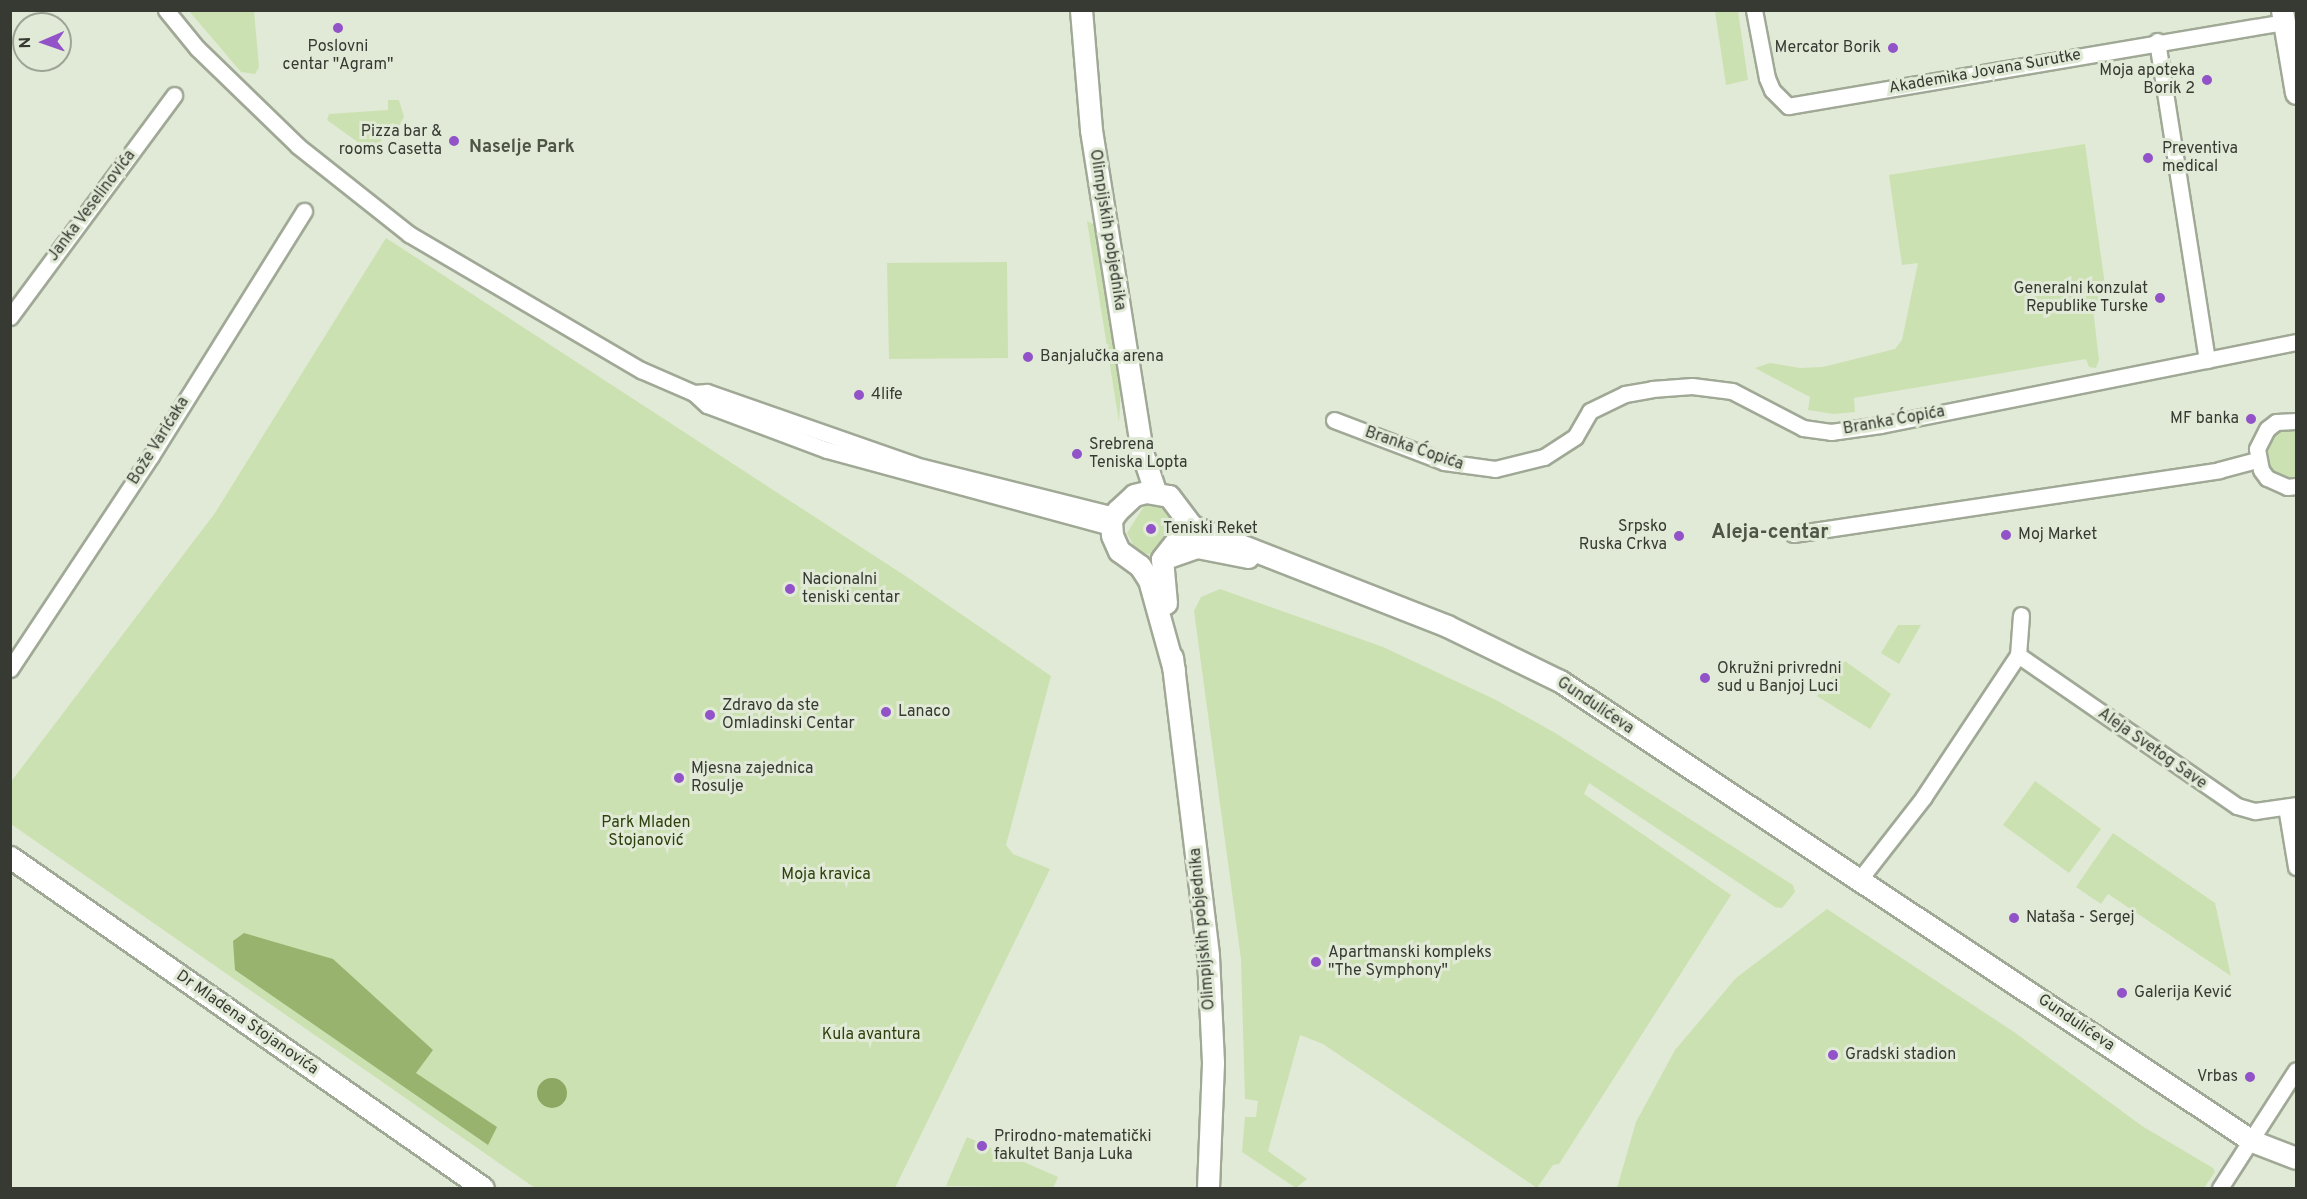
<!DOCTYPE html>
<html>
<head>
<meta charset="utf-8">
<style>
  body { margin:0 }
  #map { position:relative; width:2307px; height:1199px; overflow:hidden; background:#e1ead6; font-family:Overpass,sans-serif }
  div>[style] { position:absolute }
  .green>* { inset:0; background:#cce1b1 }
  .forest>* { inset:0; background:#97b36d }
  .water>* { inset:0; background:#8ca862 }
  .round { border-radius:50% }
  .roads { filter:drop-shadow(2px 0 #a0a896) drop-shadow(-2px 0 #a0a896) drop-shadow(0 2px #a0a896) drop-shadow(0 -2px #a0a896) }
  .street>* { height:15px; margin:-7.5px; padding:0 7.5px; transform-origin:7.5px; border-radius:7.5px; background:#fff }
  .secondary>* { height:21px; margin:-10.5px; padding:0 10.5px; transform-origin:10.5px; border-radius:10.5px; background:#fff }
  .dots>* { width:16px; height:16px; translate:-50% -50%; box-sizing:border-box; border:3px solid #e1ead6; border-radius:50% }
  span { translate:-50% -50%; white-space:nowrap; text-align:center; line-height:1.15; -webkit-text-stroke:6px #e1ead6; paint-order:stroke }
  .poi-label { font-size:16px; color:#373a33 }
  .right { translate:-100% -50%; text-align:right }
  .left { translate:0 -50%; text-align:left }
  .street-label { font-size:16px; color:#373a33 }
  .park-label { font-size:16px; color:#2f400d }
  .neighbourhood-label { font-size:18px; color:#4e5545; font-weight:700 }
  .quarter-label { font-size:20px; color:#4e5545; font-weight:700 }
  .frame { position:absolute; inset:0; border:12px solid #373a33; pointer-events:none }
  .north { position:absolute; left:12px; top:12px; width:60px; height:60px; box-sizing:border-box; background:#e1ead6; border:2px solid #9da495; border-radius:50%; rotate:268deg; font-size:16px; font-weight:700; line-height:24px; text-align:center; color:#373a33 }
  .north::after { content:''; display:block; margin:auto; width:21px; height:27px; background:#9252c8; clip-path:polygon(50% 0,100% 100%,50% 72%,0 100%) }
</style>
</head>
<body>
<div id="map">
  <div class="green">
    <div style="clip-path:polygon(189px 11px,254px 11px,259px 67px,255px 74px,241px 72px)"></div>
    <div style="clip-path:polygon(1715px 11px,1738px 11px,1748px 80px,1726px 85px)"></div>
    <div style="clip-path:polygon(388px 100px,399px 100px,404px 117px,399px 126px,392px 123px,373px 153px,327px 120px,329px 114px,388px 110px)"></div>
    <div style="clip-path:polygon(2085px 144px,2106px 292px,2093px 309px,2099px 360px,2096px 368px,2089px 367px,2086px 359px,1854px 398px,1855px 412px,1834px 414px,1808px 410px,1810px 397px,1755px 368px,1770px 363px,1800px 368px,1823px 367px,1895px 349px,1902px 340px,1918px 263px,1902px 265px,1889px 175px)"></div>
    <div style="clip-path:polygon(1087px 221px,1095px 225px,1121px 387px,1119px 422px)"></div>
    <div style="clip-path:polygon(386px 238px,907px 577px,1051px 676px,1006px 845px,1013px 854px,1050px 869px,895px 1188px,535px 1188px,11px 824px,10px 783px,215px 513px)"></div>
    <div style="clip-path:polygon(1007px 262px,1008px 358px,889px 359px,887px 263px)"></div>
    <div style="clip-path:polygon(2280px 427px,2296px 427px,2296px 480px,2277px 478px,2263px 462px,2264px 441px)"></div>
    <div style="clip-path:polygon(1148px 500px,1159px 500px,1174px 522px,1173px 530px,1153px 555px,1137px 552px,1127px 533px)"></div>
    <div style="clip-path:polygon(1220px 589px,1383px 647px,1496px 700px,1557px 734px,1793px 885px,1795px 892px,1782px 908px,1775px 907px,1589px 783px,1584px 794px,1731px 895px,1559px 1164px,1553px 1165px,1537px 1188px,1323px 1044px,1300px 1035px,1268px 1151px,1307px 1179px,1296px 1188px,1242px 1152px,1245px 1117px,1256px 1117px,1258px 1101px,1245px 1099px,1241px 959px,1194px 611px,1201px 597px)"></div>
    <div style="clip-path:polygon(1898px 625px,1921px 625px,1899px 664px,1881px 653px)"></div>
    <div style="clip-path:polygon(1845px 661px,1891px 694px,1870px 729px,1817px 696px)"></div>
    <div style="clip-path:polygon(2035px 781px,2101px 829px,2069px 873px,2003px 825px)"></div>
    <div style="clip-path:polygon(2113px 833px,2215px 903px,2231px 976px,2108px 894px,2101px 904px,2076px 887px)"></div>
    <div style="clip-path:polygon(1827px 909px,2014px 1032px,2142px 1126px,2213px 1168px,2215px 1172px,2204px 1188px,1617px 1188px,1636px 1122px,1675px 1050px,1736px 978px)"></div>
    <div style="clip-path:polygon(967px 1137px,1058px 1177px,1053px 1188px,946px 1186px)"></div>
  </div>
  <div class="forest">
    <div style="clip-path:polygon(244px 933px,333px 959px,433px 1050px,416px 1073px,497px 1127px,488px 1145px,235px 970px,233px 941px)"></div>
  </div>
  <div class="water">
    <div class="round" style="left:537px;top:1078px;width:30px;height:30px"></div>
  </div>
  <div class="roads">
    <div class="street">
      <div style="left:166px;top:10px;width:49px;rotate:50.8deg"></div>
      <div style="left:197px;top:48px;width:141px;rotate:44.1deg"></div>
      <div style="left:298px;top:146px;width:142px;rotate:38.4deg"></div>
      <div style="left:409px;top:234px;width:269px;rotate:30.4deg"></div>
      <div style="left:641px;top:370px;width:58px;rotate:23.5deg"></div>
      <div style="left:694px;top:393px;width:18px;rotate:43deg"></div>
      <div style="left:707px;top:405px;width:128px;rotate:20.6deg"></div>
      <div style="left:827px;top:450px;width:293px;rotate:15.2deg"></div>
      <div style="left:1754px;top:10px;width:69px;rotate:79.2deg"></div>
      <div style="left:1767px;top:78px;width:13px;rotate:67deg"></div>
      <div style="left:1772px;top:90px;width:23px;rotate:45deg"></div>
      <div style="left:1788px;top:106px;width:503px;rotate:-9.61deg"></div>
      <div style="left:2157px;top:41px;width:323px;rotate:81.1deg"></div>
      <div style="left:10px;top:317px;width:276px;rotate:-53.5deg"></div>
      <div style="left:694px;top:393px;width:13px;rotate:-4deg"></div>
      <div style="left:707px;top:392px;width:220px;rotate:19.3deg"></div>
      <div style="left:915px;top:465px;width:205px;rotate:14.1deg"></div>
      <div style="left:1334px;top:420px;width:118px;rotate:20.9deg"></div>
      <div style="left:1444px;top:462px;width:51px;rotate:7.8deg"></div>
      <div style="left:1495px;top:469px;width:50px;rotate:-13.8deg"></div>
      <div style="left:1544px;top:457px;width:37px;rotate:-33deg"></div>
      <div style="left:1575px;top:437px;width:30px;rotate:-60deg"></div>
      <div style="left:1590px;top:411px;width:39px;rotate:-26deg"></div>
      <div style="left:1625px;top:394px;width:27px;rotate:-10deg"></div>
      <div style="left:1652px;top:389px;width:40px;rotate:-4.3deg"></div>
      <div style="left:1692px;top:386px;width:40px;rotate:7.1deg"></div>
      <div style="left:1732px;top:391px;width:80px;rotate:27.5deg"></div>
      <div style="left:1803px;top:428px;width:28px;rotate:8deg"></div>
      <div style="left:1831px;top:432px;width:50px;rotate:-8deg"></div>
      <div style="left:1881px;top:425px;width:423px;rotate:-11.3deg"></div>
      <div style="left:2296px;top:421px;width:20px;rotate:177deg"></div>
      <div style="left:2276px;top:422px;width:11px;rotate:142deg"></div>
      <div style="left:2267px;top:429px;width:22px;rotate:117deg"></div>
      <div style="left:2257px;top:449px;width:21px;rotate:79deg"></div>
      <div style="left:2261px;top:470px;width:10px;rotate:53deg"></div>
      <div style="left:2267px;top:478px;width:22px;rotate:24deg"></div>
      <div style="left:2287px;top:487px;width:9px;rotate:-6deg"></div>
      <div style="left:1793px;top:534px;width:431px;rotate:-8.5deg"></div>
      <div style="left:2219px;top:470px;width:39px;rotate:-15deg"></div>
      <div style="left:2018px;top:655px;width:266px;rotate:34.6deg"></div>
      <div style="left:2237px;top:806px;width:19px;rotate:16deg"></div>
      <div style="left:2255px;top:811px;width:41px;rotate:-8.3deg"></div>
      <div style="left:10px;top:669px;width:255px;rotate:-56.5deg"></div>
      <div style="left:151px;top:456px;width:289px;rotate:-58deg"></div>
      <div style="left:2286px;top:807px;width:61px;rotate:80.5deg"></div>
      <div style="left:1860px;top:879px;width:103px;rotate:-52.1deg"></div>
      <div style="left:1923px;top:798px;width:172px;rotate:-56.4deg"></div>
      <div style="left:2018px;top:655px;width:40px;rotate:-85.7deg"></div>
      <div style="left:2220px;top:1188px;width:140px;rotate:-57.2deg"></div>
    </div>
    <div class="secondary">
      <div style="left:1081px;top:10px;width:120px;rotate:85.2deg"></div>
      <div style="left:1091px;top:130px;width:326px;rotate:81deg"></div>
      <div style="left:1142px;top:452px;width:41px;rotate:71.6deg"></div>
      <div style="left:2282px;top:10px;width:84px;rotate:80.4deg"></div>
      <div style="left:1165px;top:558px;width:34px;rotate:-19deg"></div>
      <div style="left:1197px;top:547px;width:52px;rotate:11.1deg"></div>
      <div style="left:1166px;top:603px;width:44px;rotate:-95.2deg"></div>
      <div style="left:1162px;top:559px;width:36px;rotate:-52deg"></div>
      <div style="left:1184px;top:531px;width:13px;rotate:-90deg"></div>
      <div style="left:1172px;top:657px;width:301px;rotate:83.1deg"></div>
      <div style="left:1208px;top:956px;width:107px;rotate:87.3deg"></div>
      <div style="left:1213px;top:1063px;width:125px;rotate:92.3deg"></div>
      <div style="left:1174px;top:670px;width:93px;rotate:-105.5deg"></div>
      <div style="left:1149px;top:580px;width:17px;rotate:-123deg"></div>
      <div style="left:1140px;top:566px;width:26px;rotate:-144deg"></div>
      <div style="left:1119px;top:551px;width:17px;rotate:-114deg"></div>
      <div style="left:1112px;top:535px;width:15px;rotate:-94deg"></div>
      <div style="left:1111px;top:520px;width:11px;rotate:-56deg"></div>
      <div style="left:1117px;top:511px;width:23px;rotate:-43deg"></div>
      <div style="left:1134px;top:495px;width:12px;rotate:-14deg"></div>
      <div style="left:1146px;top:492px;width:23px;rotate:10deg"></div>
      <div style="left:1169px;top:496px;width:38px;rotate:53deg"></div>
      <div style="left:1192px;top:526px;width:274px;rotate:21.4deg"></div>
      <div style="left:1447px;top:626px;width:126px;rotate:26deg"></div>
      <div style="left:1560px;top:681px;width:831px;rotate:33.61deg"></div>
      <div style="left:2252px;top:1141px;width:47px;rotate:21.1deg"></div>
      <div style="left:10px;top:857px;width:577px;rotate:34.98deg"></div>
    </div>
  </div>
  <div class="dots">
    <div style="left:338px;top:28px;background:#9252c8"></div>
    <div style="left:1893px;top:48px;background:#9252c8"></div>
    <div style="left:2207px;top:80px;background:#9252c8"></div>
    <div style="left:454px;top:141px;background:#9252c8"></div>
    <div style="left:2148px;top:158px;background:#9252c8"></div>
    <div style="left:2160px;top:298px;background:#9252c8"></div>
    <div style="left:1028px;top:357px;background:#9252c8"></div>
    <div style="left:859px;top:395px;background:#9252c8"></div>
    <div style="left:2251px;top:419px;background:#9252c8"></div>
    <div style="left:1077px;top:454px;background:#9252c8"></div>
    <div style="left:1151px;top:529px;background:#9252c8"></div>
    <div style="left:2006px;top:535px;background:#9252c8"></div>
    <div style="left:1679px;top:536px;background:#9252c8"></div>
    <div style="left:790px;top:589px;background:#9252c8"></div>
    <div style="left:1705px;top:678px;background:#9252c8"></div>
    <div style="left:886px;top:712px;background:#9252c8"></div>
    <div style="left:710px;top:715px;background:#9252c8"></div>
    <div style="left:679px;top:778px;background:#9252c8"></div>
    <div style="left:2014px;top:918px;background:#9252c8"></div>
    <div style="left:1316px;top:962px;background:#9252c8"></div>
    <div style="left:2122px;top:993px;background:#9252c8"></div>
    <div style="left:1833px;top:1055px;background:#9252c8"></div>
    <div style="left:2250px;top:1077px;background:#9252c8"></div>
    <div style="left:982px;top:1146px;background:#9252c8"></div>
  </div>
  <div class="poi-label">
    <span style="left:338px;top:56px">Poslovni<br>centar "Agram"</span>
    <span class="right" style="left:1881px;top:48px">Mercator Borik</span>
    <span class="right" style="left:2195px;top:80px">Moja apoteka<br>Borik 2</span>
    <span class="right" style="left:442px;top:141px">Pizza bar &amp;<br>rooms Casetta</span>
    <span class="left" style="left:2162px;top:158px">Preventiva<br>medical</span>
    <span class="right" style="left:2148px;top:298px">Generalni konzulat<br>Republike Turske</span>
    <span class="left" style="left:1040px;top:357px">Banjalučka arena</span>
    <span class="left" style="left:871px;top:395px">4life</span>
    <span class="right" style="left:2239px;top:419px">MF banka</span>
    <span class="left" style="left:1089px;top:454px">Srebrena<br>Teniska Lopta</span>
    <span class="right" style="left:1667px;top:536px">Srpsko<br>Ruska Crkva</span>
    <span class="left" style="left:1163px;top:529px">Teniski Reket</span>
    <span class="left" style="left:2018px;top:535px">Moj Market</span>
    <span class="left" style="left:802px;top:589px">Nacionalni<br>teniski centar</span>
    <span class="left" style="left:1717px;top:678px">Okružni privredni<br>sud u Banjoj Luci</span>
    <span class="left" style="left:722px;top:715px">Zdravo da ste<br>Omladinski Centar</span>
    <span class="left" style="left:898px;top:712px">Lanaco</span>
    <span class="left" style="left:691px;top:778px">Mjesna zajednica<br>Rosulje</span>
    <span class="left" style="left:2026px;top:918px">Nataša - Sergej</span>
    <span class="left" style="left:1328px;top:962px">Apartmanski kompleks<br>"The Symphony"</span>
    <span class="left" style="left:2134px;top:993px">Galerija Kević</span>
    <span class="left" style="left:1845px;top:1055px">Gradski stadion</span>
    <span class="right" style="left:2238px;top:1077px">Vrbas</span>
    <span class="left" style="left:994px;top:1146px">Prirodno-matematički<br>fakultet Banja Luka</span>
  </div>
  <div class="street-label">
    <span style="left:1985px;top:72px;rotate:-10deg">Akademika Jovana Surutke</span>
    <span style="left:92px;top:206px;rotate:-53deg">Janka Veselinovića</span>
    <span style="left:1107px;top:230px;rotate:81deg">Olimpijskih pobjednika</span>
    <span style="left:1894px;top:421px;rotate:-10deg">Branka Ćopića</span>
    <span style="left:159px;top:441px;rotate:-58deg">Bože Varićaka</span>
    <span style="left:1414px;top:449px;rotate:19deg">Branka Ćopića</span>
    <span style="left:1595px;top:706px;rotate:34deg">Gundulićeva</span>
    <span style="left:2152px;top:749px;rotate:35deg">Aleja Svetog Save</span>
    <span style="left:1203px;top:929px;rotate:-95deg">Olimpijskih pobjednika</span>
    <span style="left:247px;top:1023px;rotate:35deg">Dr Mladena Stojanovića</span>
    <span style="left:2076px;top:1023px;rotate:34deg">Gundulićeva</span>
  </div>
  <div class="park-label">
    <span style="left:646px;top:832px">Park Mladen<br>Stojanović</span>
    <span style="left:826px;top:875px">Moja kravica</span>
    <span style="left:871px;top:1035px">Kula avantura</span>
  </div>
  <div class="neighbourhood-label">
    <span style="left:522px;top:148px">Naselje Park</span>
  </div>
  <div class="quarter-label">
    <span style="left:1770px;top:533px">Aleja-centar</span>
  </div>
  <div class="frame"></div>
  <div class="north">N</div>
</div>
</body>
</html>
